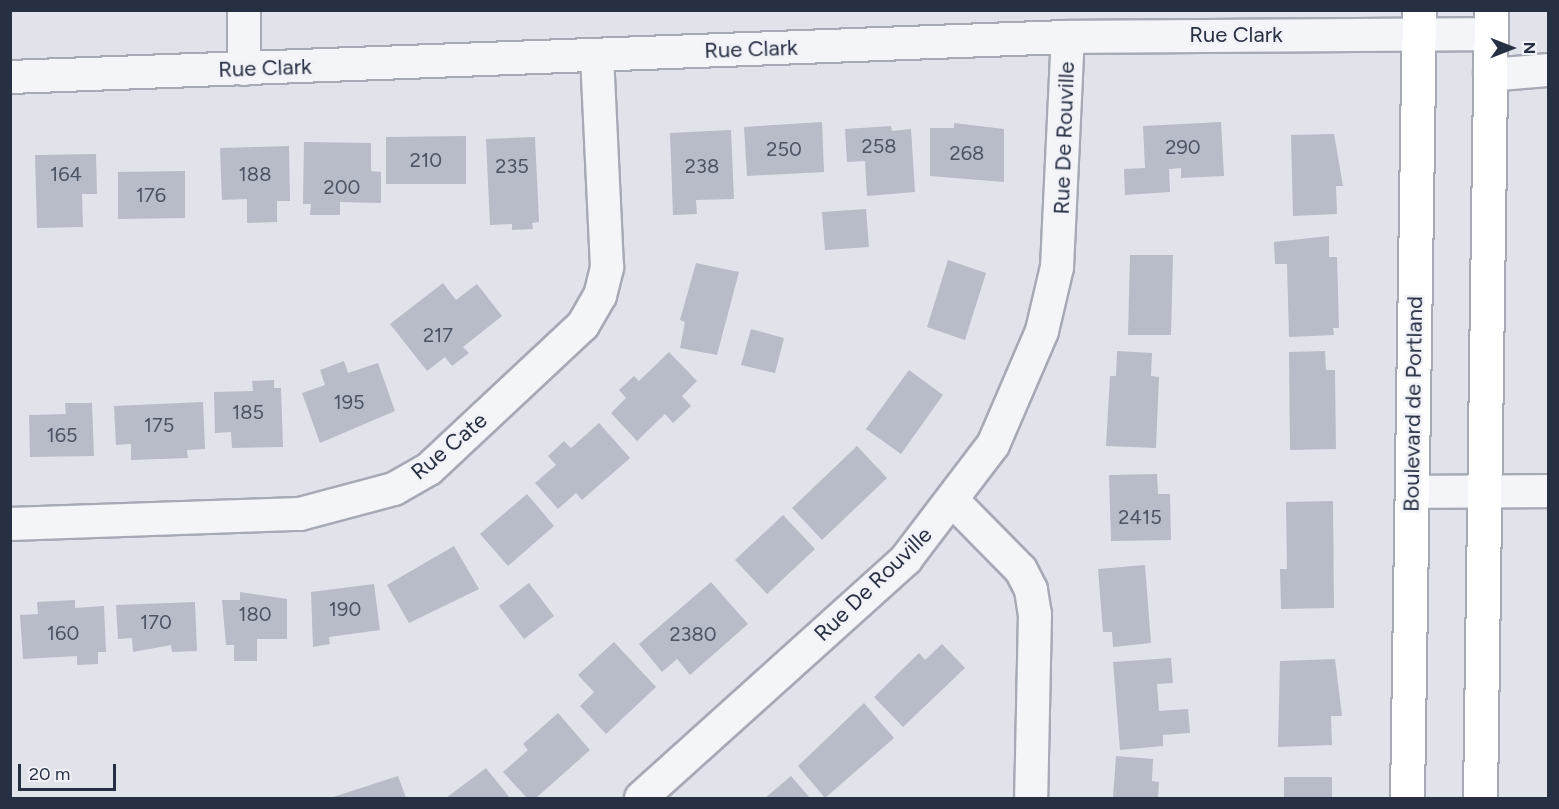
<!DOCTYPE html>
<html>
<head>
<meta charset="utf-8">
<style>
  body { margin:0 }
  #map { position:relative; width:1559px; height:809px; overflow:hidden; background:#e0e3ea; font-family:Figtree,sans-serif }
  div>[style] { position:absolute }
  .building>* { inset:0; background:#b7bcc8 }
  .roads { filter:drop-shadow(2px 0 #a5aab5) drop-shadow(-2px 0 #a5aab5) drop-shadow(0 2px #a5aab5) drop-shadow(0 -2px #a5aab5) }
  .minor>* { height:32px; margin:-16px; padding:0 16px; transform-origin:16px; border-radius:16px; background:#f3f5f8 }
  .secondary>* { height:33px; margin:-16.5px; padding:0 16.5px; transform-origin:16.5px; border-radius:16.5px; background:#fff }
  span { translate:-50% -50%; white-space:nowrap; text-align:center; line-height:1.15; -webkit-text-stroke:5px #f0f2f7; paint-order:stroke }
  .number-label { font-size:20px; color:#4b5364 }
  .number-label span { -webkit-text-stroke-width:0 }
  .street-label { font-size:22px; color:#273043 }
  .frame { position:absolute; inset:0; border:12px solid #273043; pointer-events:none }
  .north { position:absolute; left:1481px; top:18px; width:60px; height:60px; -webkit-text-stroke:4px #f0f2f7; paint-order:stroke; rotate:90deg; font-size:16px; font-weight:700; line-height:24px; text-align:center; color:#273043 }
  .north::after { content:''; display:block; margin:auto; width:21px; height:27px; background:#273043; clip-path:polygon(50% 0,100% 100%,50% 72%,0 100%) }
  .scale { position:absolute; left:18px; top:764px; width:98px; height:27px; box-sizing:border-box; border:3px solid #273043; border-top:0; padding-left:8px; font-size:18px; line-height:21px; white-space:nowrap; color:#273043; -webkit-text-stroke:4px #f0f2f7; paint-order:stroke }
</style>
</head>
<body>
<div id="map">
  <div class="building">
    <div style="clip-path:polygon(822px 122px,824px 172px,747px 176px,744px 127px)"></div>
    <div style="clip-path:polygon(1221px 122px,1224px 176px,1181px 178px,1181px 168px,1169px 169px,1170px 192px,1125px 195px,1124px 169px,1145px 168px,1143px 126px)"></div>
    <div style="clip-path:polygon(954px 123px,1004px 129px,1004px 182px,930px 176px,930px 128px,954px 128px)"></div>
    <div style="clip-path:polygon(891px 126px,892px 131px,911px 129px,915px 192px,867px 196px,865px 161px,847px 162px,845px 129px)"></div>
    <div style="clip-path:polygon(731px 130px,734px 199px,696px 200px,697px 214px,673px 215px,670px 133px)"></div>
    <div style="clip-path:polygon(1334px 134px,1343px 186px,1336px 186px,1337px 214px,1293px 216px,1291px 135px)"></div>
    <div style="clip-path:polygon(466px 136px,466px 184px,386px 184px,386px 137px)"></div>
    <div style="clip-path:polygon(535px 137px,539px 222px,532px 223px,533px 229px,512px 230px,512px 224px,490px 225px,486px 139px)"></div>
    <div style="clip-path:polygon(304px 142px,371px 143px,371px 171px,381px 172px,381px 203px,340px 202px,340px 215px,310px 215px,311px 204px,303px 204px)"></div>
    <div style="clip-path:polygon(289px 146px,290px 201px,277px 201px,277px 222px,247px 223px,247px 199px,222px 200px,220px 148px)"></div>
    <div style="clip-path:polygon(96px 154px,97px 194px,82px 194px,83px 227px,37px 228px,35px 155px)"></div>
    <div style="clip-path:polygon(185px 171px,185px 218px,118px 219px,118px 172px)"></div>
    <div style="clip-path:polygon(866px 209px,869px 247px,825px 250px,822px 212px)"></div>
    <div style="clip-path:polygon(1329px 236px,1329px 257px,1337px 257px,1339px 328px,1333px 328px,1334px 335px,1289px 337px,1287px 264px,1275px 264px,1274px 242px)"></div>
    <div style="clip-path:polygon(1130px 255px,1173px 255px,1171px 335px,1128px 335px)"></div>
    <div style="clip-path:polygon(948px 260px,986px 273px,965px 340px,927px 327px)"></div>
    <div style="clip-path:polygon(696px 263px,739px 272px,717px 355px,680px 348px,685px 322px,680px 320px)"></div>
    <div style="clip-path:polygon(443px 283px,456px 300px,477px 284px,502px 316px,463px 347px,469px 353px,452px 366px,445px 357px,427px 371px,390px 324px)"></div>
    <div style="clip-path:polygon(751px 329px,784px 338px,775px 373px,741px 365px)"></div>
    <div style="clip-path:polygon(1117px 351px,1152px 353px,1151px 376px,1159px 377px,1156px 448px,1106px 446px,1110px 376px,1116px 376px)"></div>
    <div style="clip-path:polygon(1325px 351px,1326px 370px,1335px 370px,1336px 449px,1290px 450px,1289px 352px)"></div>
    <div style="clip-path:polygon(669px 352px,697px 381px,682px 396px,691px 406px,673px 423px,665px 414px,637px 441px,611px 413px,626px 398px,619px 390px,634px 376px,639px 381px)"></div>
    <div style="clip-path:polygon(344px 361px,348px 373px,378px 363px,395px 411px,320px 443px,302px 393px,325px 385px,320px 370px)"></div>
    <div style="clip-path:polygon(909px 370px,943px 395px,901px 454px,866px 429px)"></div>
    <div style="clip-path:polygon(274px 380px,274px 388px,281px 388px,283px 447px,232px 448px,231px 432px,215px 433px,214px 392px,253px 391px,252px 381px)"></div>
    <div style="clip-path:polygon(203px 402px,205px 449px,187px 450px,188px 458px,131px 460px,131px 444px,116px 445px,114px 406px)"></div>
    <div style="clip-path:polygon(65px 403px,92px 403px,94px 456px,30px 457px,29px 415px,66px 414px)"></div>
    <div style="clip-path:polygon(599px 423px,630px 458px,582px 500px,576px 493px,558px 509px,535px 483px,556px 465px,548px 456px,564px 441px,571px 448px)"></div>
    <div style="clip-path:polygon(857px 446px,887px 478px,822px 540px,792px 508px)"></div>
    <div style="clip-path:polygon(1157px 474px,1158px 494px,1170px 494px,1171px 540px,1111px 541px,1109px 475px)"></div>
    <div style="clip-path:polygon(527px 494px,554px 526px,508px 566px,480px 534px)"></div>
    <div style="clip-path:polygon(1333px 501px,1334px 608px,1281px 609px,1280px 569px,1287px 569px,1286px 502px)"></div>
    <div style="clip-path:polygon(783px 515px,815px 549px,767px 594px,735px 560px)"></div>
    <div style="clip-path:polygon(454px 546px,479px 589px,409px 623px,387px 585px)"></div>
    <div style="clip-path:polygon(1145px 565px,1151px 643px,1113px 647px,1112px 632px,1103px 632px,1098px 569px)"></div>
    <div style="clip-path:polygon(711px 582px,748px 624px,690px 675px,677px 659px,662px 672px,639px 644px)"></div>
    <div style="clip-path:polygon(529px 583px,554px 616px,524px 639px,499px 606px)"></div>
    <div style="clip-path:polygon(374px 584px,380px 630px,329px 637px,330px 644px,313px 647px,311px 592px)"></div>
    <div style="clip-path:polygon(240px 592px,287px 599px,287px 639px,257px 639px,257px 661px,234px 661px,234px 645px,226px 645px,222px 600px,240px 600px)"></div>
    <div style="clip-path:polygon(75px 600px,75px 608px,104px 606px,106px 652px,98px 652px,98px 664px,77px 665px,77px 656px,23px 659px,20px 615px,38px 614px,37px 602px)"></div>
    <div style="clip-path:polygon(195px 602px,197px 651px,172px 652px,171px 645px,133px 652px,132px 638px,118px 639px,116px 605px)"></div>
    <div style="clip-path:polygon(614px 642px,656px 687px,606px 734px,580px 706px,594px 692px,578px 675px)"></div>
    <div style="clip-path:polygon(942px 644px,965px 668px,903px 727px,874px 697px,919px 653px,925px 660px)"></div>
    <div style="clip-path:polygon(1171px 658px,1173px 683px,1157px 684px,1159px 711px,1188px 709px,1190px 733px,1163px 735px,1163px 746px,1120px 750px,1113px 662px)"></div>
    <div style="clip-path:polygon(1335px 659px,1342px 716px,1331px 716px,1332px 745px,1278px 747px,1280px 661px)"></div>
    <div style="clip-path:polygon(864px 703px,894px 738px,825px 798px,798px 766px)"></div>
    <div style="clip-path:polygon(558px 713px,590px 750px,536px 798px,527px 798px,503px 772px,528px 750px,523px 744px)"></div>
    <div style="clip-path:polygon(1116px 756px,1153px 759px,1152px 781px,1159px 782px,1158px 798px,1113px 798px)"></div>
    <div style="clip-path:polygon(486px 768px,510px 798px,446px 798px)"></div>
    <div style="clip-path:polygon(398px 776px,406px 798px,330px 798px)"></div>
    <div style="clip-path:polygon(791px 776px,810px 798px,765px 798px)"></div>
    <div style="clip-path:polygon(1284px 777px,1332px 777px,1332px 798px,1284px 798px)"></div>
  </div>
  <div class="roads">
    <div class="minor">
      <div style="left:244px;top:10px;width:59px;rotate:90deg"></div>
      <div style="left:1490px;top:75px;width:58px;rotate:-4.9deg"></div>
      <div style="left:10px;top:77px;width:1059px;rotate:-2.17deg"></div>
      <div style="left:1068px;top:37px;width:423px;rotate:-0.4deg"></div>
      <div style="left:1412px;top:492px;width:136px;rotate:-0.4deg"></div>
      <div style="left:954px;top:502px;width:95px;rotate:45.4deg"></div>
      <div style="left:1021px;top:570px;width:22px;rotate:63deg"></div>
      <div style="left:1031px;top:590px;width:24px;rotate:81deg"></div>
      <div style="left:1035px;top:614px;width:184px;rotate:91.2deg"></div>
      <div style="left:10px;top:524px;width:290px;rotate:-2deg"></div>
      <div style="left:300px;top:514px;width:97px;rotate:-14.9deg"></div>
      <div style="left:394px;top:489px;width:40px;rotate:-29.7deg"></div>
      <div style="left:429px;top:469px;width:211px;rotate:-43.1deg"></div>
      <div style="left:583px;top:325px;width:34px;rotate:-60deg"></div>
      <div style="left:600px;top:296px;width:30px;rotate:-76deg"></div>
      <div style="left:607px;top:267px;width:212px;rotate:-92.7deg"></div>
      <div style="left:641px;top:798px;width:357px;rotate:-42deg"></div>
      <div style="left:906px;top:559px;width:143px;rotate:-52.7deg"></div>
      <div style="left:993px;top:445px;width:124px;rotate:-66.7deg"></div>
      <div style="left:1042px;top:331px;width:66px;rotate:-76.8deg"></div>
      <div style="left:1057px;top:267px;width:230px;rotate:-87.3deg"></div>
    </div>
    <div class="secondary">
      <div style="left:1407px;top:798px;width:788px;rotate:-89.13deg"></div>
      <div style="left:1480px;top:798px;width:788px;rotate:-89.2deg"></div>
    </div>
  </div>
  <div class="number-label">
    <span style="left:879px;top:146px">258</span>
    <span style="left:1183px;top:147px">290</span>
    <span style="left:784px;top:149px">250</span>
    <span style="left:967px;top:153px">268</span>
    <span style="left:426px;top:160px">210</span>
    <span style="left:512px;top:166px">235</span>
    <span style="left:702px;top:166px">238</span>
    <span style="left:66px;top:174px">164</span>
    <span style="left:255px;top:174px">188</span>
    <span style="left:342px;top:187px">200</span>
    <span style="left:151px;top:195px">176</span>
    <span style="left:438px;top:335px">217</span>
    <span style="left:349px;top:402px">195</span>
    <span style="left:248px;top:412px">185</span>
    <span style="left:159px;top:425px">175</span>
    <span style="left:62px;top:435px">165</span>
    <span style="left:1140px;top:517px">2415</span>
    <span style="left:345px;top:609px">190</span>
    <span style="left:255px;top:614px">180</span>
    <span style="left:156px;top:622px">170</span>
    <span style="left:63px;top:633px">160</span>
    <span style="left:693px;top:634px">2380</span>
  </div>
  <div class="street-label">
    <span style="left:1236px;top:35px">Rue Clark</span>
    <span style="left:751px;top:49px;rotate:-2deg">Rue Clark</span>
    <span style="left:265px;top:68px;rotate:-2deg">Rue Clark</span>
    <span style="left:1064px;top:138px;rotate:-88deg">Rue De Rouville</span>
    <span style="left:1413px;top:404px;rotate:-89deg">Boulevard de Portland</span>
    <span style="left:449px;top:446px;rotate:-40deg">Rue Cate</span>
    <span style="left:873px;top:584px;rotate:-44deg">Rue De Rouville</span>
  </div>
  <div class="frame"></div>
  <div class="north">N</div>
  <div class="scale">20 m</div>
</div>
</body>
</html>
